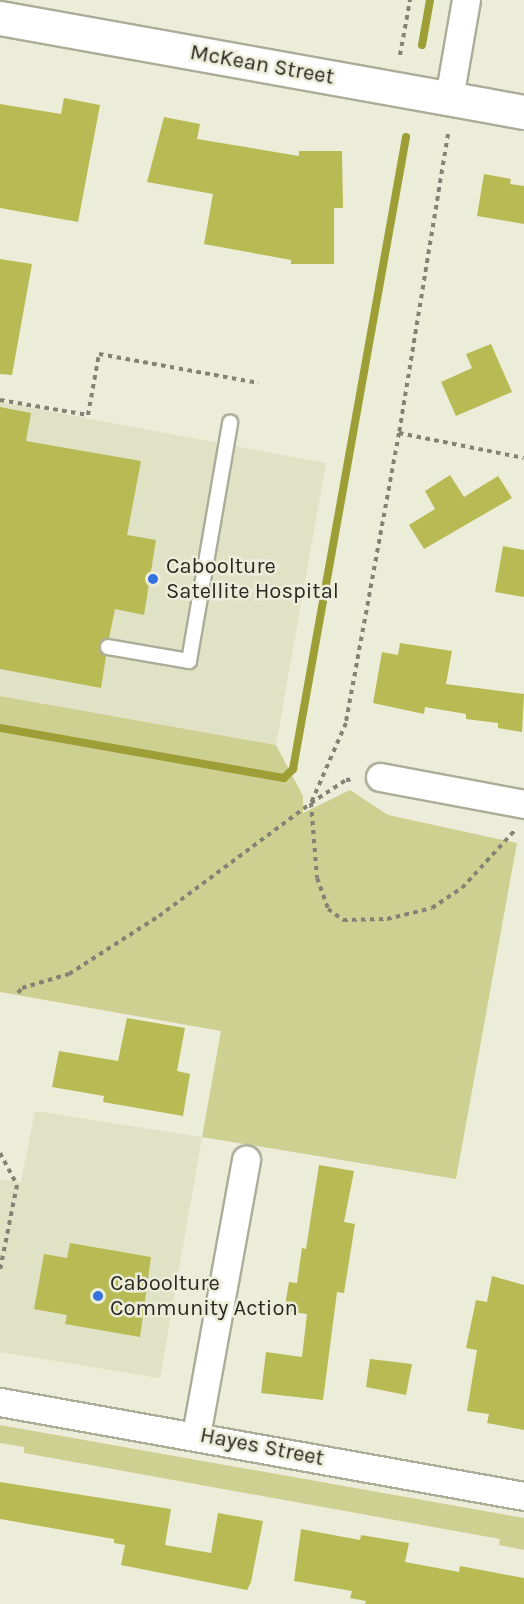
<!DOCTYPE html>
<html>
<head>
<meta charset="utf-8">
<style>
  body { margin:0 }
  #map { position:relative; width:524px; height:1604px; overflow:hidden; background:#ecedd9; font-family:Karla,sans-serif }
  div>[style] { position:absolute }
  .built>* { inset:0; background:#e0e2c6 }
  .green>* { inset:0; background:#cdd091 }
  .stream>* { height:8px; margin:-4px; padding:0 4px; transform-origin:4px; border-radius:4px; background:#9d9f36 }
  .building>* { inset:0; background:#b8ba54 }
  .path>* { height:4px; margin-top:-2px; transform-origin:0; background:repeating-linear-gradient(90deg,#828375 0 4.5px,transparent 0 9px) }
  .roads { filter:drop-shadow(2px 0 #abad99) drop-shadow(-2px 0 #abad99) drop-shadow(0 2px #abad99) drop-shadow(0 -2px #abad99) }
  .lane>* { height:14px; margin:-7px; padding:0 7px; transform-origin:7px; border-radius:7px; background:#fff }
  .street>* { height:27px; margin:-13.5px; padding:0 13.5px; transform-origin:13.5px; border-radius:13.5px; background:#fff }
  .secondary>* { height:33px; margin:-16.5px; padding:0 16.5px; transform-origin:16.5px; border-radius:16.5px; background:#fff }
  .dots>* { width:16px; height:16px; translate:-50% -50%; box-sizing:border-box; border:3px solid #ecedd9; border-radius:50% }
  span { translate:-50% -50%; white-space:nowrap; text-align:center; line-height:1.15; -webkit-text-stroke:5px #ecedd9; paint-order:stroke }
  .street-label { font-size:22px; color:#292a22 }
  .poi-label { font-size:22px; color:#292a22 }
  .left { translate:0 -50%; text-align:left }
</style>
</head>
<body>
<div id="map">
  <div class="built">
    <div style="clip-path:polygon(0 402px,326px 463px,276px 745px,0 696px)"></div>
    <div style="clip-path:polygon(35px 1111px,202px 1137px,160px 1378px,0 1352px,0 1179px,21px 1182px)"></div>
  </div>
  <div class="green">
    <div style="clip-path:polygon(0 696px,276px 745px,303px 796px,303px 813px,350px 790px,388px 815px,517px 843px,456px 1179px,202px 1137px,221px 1031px,0 992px)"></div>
    <div style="clip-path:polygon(0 1425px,524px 1518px,524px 1550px,499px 1545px,500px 1539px,24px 1453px,24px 1447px,0 1443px)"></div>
  </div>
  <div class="stream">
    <div style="left:422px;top:45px;width:46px;rotate:-79.9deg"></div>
    <div style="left:0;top:728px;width:288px;rotate:10deg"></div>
    <div style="left:284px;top:778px;width:13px;rotate:-45deg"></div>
    <div style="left:293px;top:769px;width:642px;rotate:-79.86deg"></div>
  </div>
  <div class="building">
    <div style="clip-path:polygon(64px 98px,100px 105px,78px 222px,0 208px,0 104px,61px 114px)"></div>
    <div style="clip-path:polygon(164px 117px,200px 124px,197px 139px,299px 156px,299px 151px,342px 151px,343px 208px,334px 208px,334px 264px,291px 264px,291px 260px,204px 244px,213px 194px,147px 182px)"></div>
    <div style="clip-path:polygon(484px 174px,511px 179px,510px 184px,524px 186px,524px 224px,477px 216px)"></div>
    <div style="clip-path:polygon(0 259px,32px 264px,12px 375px,0 374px)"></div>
    <div style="clip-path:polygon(491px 344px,512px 392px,456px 416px,441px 382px,472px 368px,466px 354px)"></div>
    <div style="clip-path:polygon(0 407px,31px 413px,26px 441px,141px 461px,127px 535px,156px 540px,144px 615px,115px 609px,109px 638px,99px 645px,106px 656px,101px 688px,0 669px)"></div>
    <div style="clip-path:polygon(450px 475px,464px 497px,498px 476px,512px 498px,424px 549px,409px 525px,435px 509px,425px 491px)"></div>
    <div style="clip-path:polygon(503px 546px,524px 550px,524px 597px,495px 592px)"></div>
    <div style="clip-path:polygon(400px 643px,452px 651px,446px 684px,524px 694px,522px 732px,498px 728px,498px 723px,466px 719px,466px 714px,425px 707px,424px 714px,373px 703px,382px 652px,398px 655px)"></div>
    <div style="clip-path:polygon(127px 1018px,185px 1028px,177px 1071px,190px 1074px,183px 1116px,103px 1102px,104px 1096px,52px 1087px,59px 1051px,118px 1061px)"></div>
    <div style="clip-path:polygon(319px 1165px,354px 1171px,344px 1222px,355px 1224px,344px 1293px,337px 1292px,323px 1400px,261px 1393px,266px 1352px,302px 1357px,307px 1314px,284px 1311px,289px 1282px,297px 1283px,302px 1248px,306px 1249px)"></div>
    <div style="clip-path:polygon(70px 1243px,151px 1257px,140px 1337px,65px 1324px,67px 1315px,34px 1309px,44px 1254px,67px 1258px)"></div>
    <div style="clip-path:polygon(492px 1276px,524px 1285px,524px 1430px,487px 1423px,489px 1414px,467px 1411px,477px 1350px,466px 1348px,476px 1300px,487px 1302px)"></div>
    <div style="clip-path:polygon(370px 1359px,412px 1364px,406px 1395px,366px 1387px)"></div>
    <div style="clip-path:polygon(0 1482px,171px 1509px,165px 1545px,211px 1553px,218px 1513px,263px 1521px,251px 1582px,247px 1590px,121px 1565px,125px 1545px,114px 1543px,114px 1539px,0 1519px)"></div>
    <div style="clip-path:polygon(301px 1529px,360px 1540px,361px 1535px,409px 1543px,405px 1562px,459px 1572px,460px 1566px,524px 1578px,524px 1604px,365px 1604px,366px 1601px,350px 1598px,352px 1591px,294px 1581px)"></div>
  </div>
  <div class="path">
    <div style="left:400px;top:55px;width:56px;rotate:-79.7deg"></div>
    <div style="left:448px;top:134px;width:303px;rotate:99.3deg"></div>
    <div style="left:399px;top:433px;width:127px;rotate:11.3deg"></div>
    <div style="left:0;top:400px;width:89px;rotate:9.7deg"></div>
    <div style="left:88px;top:415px;width:62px;rotate:-79.8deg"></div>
    <div style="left:99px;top:354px;width:162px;rotate:10.3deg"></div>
    <div style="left:399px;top:433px;width:295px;rotate:100.4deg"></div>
    <div style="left:346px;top:723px;width:87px;rotate:113.6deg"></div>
    <div style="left:311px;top:803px;width:75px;rotate:85.4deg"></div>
    <div style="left:317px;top:878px;width:33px;rotate:70deg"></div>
    <div style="left:328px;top:909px;width:19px;rotate:36deg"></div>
    <div style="left:343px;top:920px;width:44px;rotate:-1.3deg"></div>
    <div style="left:387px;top:919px;width:46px;rotate:-13.7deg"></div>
    <div style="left:432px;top:908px;width:36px;rotate:-34deg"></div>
    <div style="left:462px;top:888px;width:80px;rotate:-47.5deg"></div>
    <div style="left:18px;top:993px;width:6px;rotate:-51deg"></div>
    <div style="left:22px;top:988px;width:49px;rotate:-16.6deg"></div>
    <div style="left:69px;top:974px;width:107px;rotate:-32.8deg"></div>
    <div style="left:159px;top:916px;width:189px;rotate:-36.6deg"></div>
    <div style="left:311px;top:803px;width:42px;rotate:-33.3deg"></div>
    <div style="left:346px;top:780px;width:9px;rotate:-6deg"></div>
    <div style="left:0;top:1153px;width:36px;rotate:62deg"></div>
    <div style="left:17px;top:1185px;width:87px;rotate:101.3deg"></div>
  </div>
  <div class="roads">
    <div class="lane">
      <div style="left:108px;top:647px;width:82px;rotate:9.8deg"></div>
      <div style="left:189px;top:661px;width:242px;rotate:-80.2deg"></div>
    </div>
    <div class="street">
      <div style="left:449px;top:98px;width:99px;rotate:-80.2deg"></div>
      <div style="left:380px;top:777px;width:147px;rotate:10.6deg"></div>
      <div style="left:0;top:1402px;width:532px;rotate:10.17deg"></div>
      <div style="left:196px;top:1435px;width:280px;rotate:-79.7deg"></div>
    </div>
    <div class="secondary">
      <div style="left:0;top:18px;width:532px;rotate:10.17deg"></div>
    </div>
  </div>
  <div class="dots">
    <div style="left:153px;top:579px;background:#3273e1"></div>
    <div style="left:98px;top:1296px;background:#3273e1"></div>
  </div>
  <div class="street-label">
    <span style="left:262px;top:65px;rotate:10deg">McKean Street</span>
    <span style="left:262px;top:1447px;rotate:11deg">Hayes Street</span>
  </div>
  <div class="poi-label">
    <span class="left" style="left:166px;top:579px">Caboolture<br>Satellite Hospital</span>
    <span class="left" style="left:110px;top:1296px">Caboolture<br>Community Action</span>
  </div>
</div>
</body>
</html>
